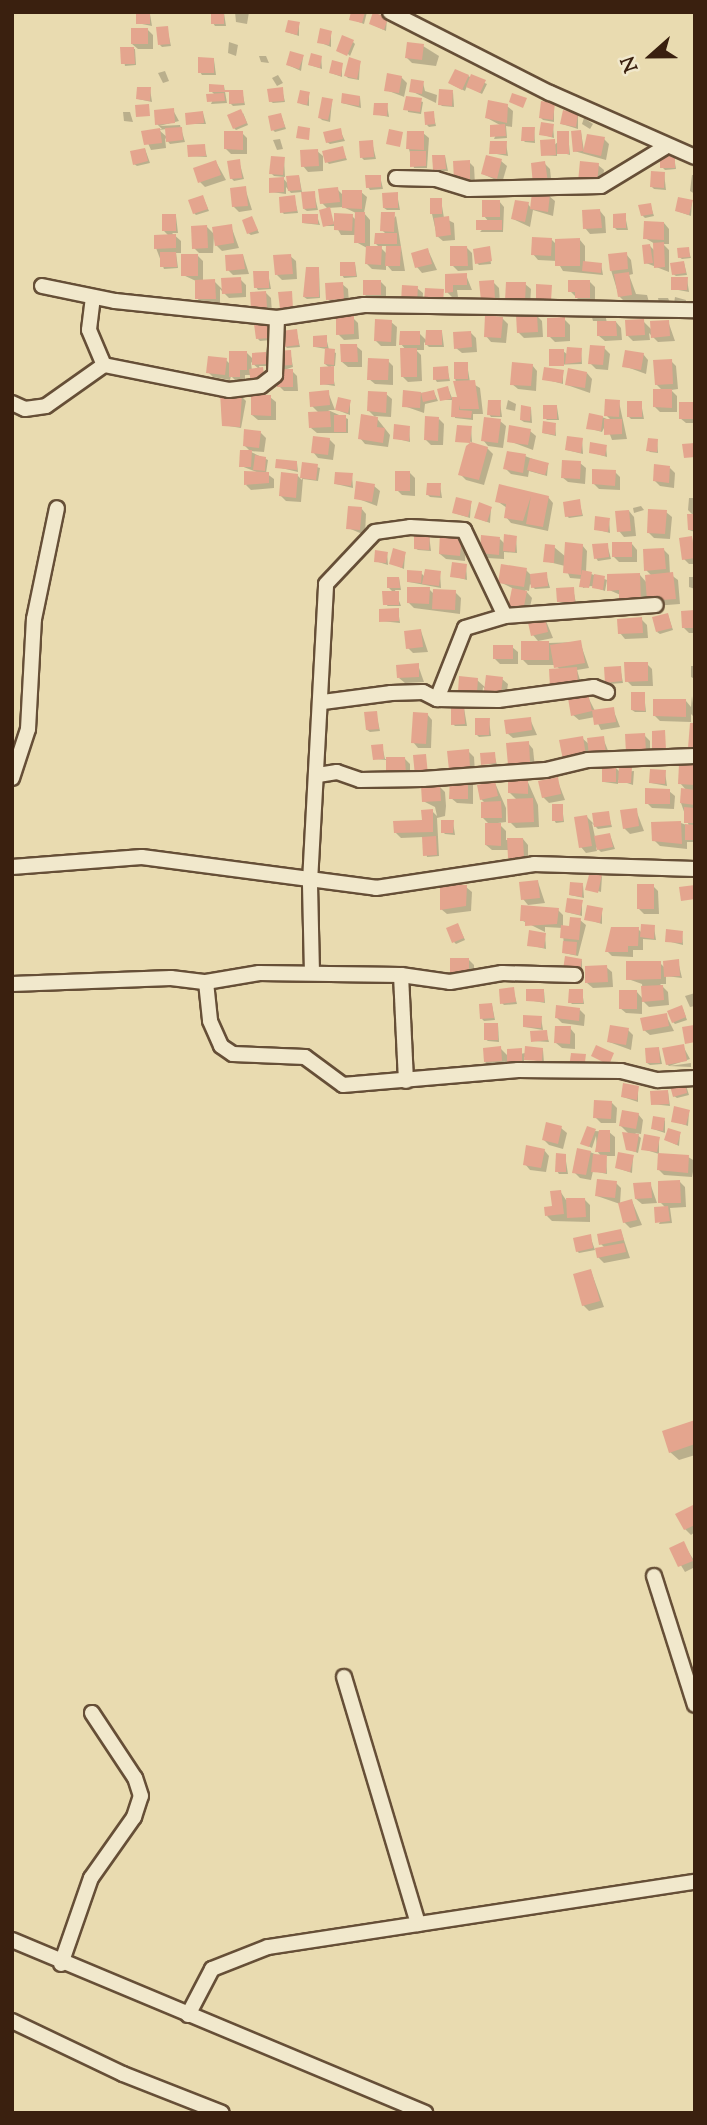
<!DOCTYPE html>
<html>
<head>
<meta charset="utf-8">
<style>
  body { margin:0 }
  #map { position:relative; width:707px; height:2125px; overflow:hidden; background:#e9dbb0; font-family:"Sorts Mill Goudy",serif }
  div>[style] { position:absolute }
  .shadow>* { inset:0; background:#0003 }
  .building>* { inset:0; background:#e4a58e }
  .roads { filter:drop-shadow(2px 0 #664f37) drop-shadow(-2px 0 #664f37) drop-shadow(0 2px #664f37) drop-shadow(0 -2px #664f37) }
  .street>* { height:14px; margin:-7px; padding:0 7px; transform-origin:7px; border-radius:7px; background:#f1e8cc }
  span { translate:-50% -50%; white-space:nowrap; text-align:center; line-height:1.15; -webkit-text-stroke:5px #f1e8cc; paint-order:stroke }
  .frame { position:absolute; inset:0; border:14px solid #3a200f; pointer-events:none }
  .north { position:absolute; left:616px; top:21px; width:70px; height:70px; -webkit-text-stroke:5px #f1e8cc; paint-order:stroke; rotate:249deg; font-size:19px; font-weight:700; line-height:28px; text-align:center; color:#3a200f }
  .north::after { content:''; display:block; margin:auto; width:24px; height:32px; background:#3a200f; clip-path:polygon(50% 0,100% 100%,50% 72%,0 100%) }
</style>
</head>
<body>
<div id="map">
  <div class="shadow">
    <div style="clip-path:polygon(235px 12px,249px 12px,247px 24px,236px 22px)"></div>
    <div style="clip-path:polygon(353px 12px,367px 12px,364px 24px,351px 19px)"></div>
    <div style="clip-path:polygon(224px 13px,226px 26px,215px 26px,213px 23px)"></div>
    <div style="clip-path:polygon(150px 14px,152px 26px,137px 23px)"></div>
    <div style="clip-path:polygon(387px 19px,386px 31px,371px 24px)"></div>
    <div style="clip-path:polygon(299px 24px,299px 36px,287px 32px)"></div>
    <div style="clip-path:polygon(167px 28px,171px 46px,162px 47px,160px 45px)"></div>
    <div style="clip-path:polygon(147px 29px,153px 35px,153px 49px,135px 49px,136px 65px,125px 66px,122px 49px,138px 49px,132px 44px)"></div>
    <div style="clip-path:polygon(331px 33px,331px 47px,319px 42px)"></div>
    <div style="clip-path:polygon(229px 42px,238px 45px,236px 56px,228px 53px)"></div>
    <div style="clip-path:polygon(353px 42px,355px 44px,350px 56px,342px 48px)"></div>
    <div style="clip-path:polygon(423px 46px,439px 56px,436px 66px,412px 63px,407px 58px)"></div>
    <div style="clip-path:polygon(259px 56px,266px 56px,269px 63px,261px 62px)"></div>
    <div style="clip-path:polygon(303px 57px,301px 71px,288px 65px)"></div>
    <div style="clip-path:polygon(321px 57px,322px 69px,310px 65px)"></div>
    <div style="clip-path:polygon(214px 60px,216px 75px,202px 75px,200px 72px)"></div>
    <div style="clip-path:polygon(360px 62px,359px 80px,348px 78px,346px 76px)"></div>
    <div style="clip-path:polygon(342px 64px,342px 77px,331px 73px)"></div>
    <div style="clip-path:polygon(165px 71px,169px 81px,163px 83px,158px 73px)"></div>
    <div style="clip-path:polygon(278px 75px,283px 83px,277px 86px,272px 78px)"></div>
    <div style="clip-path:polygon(468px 76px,487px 84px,482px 94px,467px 86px,465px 91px,453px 85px)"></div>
    <div style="clip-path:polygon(401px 77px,407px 83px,404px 97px,423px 102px,421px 114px,408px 112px,407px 98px,386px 90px)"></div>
    <div style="clip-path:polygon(423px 83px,425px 91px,437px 95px,436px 103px,411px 91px)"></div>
    <div style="clip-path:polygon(224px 86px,227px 103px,211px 104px,215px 95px,211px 91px)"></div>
    <div style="clip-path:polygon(150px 89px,152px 102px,138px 99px)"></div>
    <div style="clip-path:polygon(282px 89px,285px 102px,273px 103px,270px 101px)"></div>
    <div style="clip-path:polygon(242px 91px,245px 105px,233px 106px,230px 103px)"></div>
    <div style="clip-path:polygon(453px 92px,454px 107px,442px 106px,440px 104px)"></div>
    <div style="clip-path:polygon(309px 94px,309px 106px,301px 104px,299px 102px)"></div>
    <div style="clip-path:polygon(360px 97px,361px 108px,342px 103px)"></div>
    <div style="clip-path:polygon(332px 101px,330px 122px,322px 120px,320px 118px)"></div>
    <div style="clip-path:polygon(387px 105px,389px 117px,375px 114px)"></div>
    <div style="clip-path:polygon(554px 105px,554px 122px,543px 120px,541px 118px)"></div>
    <div style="clip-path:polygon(507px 106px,513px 111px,512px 127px,506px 126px,507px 138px,494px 139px,500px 125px,487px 118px)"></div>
    <div style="clip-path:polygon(evenodd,173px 110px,179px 121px,159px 126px,180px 125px,185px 142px,170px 144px,165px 138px,166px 148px,151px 150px,143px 132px,162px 129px,157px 124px,173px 110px,167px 129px,168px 138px,159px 130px,167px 129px)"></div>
    <div style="clip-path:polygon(123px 112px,130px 112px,133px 122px,124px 121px)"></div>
    <div style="clip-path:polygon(203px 113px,206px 124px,187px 124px)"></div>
    <div style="clip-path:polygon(243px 113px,248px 125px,236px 130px,234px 128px)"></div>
    <div style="clip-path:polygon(433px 113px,436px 126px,429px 127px,427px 125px)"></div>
    <div style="clip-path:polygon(281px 115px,286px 129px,275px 132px,273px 130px)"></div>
    <div style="clip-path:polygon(578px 115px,578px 129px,562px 124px)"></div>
    <div style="clip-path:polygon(584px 118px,593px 124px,590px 129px,582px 124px)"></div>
    <div style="clip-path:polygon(553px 126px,554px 138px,540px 134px)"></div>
    <div style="clip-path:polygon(534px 129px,535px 143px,525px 142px,523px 140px)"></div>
    <div style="clip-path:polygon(340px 130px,345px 141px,330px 144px,327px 142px)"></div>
    <div style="clip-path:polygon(581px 132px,584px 151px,604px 139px,609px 144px,606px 160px,574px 151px)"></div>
    <div style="clip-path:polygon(242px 133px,247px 138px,247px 154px,231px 154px,226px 149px)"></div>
    <div style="clip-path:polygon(423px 133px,429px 138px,427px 168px,414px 168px,409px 149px)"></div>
    <div style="clip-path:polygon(568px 133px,570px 155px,557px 151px,557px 156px,543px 155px)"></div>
    <div style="clip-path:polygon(280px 139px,283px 149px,277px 150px,273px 140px)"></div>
    <div style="clip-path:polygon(372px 142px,376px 159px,364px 160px,362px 158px)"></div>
    <div style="clip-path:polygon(506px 143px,508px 156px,491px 153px)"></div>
    <div style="clip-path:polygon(204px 146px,207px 157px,189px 156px)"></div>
    <div style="clip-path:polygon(342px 148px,347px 160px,329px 164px,327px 162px)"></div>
    <div style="clip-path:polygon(145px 149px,150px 163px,137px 166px,134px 164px)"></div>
    <div style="clip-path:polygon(317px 151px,323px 156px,323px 171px,308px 172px,303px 166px)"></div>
    <div style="clip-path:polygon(445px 156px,448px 171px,437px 171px,434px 169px)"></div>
    <div style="clip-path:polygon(674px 157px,676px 169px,665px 170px,662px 167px)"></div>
    <div style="clip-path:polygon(284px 159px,285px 177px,274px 176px,271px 173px)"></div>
    <div style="clip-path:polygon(239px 161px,244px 179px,234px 181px,231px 178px)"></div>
    <div style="clip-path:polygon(501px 161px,507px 166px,502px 183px,483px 174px)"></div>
    <div style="clip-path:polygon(216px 162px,226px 180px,205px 187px,200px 182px)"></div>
    <div style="clip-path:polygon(469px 162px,474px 167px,475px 184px,461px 185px)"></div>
    <div style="clip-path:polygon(544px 163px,550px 169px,552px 188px,540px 190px)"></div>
    <div style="clip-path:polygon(598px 165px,604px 170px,602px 188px,586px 187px)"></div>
    <div style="clip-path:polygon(664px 173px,666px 190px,654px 189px,652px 187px)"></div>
    <div style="clip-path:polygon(692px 175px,695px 175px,695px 194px,690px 191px)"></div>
    <div style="clip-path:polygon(299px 176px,302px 192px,291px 193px,286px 187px,286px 194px,271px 192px,283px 178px,289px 185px)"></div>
    <div style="clip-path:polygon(380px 176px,383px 189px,370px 190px,368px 187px)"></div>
    <div style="clip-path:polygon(245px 188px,252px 210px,239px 212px,233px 206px)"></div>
    <div style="clip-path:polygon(evenodd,337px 189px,344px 196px,361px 192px,367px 197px,364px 213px,370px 220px,370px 247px,380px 248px,376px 244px,387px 235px,382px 230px,396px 216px,405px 271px,392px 271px,386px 264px,386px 270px,372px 269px,367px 264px,367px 248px,356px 242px,356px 235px,341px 235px,336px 226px,325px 226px,329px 210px,322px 203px,337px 189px,343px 207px,356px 213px,356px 220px,352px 216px,334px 223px,328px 208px,343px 207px,337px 189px,379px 246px,388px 246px,387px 254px,379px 246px)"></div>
    <div style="clip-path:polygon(314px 193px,318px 210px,307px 211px,304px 209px)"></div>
    <div style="clip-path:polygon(397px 194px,400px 210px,387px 210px,384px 208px)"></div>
    <div style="clip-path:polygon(549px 196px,555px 201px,553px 216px,533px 210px,530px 227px,513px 219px,528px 204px,531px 208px)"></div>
    <div style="clip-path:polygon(203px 197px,209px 211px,196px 215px,194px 213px)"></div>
    <div style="clip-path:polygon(294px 197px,298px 213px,284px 214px,282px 212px)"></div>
    <div style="clip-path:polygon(441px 200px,444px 218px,454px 223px,455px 240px,443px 241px,437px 236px,432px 214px)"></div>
    <div style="clip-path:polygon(499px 201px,504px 207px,503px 232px,480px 232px,489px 222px,484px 216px)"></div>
    <div style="clip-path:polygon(692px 202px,691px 216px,677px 211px)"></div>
    <div style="clip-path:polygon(650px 204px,654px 216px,645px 218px,642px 215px)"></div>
    <div style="clip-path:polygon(600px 211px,605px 217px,606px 233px,590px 234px,585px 228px)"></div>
    <div style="clip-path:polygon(625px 215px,628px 230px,617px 230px,615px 228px)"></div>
    <div style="clip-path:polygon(176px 216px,178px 233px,172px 233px,181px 241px,181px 253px,176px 253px,178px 268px,164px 269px,156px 248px,169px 236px,164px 231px)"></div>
    <div style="clip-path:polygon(317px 216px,320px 225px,303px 223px)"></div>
    <div style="clip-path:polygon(252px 218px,259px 233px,251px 235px,248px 233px)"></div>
    <div style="clip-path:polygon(664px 223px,669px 229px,669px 244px,663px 244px,669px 250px,669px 272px,646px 263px,650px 246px,655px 251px,655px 244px,645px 238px)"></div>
    <div style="clip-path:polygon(231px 226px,239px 248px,222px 251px,216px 245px)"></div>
    <div style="clip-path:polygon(207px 227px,214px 234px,213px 253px,199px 253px,194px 248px)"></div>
    <div style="clip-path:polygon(551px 239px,557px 245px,580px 240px,585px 246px,585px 262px,601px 264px,603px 275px,563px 271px,557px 261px,538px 260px,533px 254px)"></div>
    <div style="clip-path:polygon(467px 248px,472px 253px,473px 270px,458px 271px,452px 265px)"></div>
    <div style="clip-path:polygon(489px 248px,491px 264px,479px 265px,477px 263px)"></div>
    <div style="clip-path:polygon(688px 249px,691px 258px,682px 259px,679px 257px)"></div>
    <div style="clip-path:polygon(428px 250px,437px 270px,422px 273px,417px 267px)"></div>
    <div style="clip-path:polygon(626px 254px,631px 260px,633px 274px,629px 275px,636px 294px,647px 295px,649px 302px,625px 302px,619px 296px,611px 270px)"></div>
    <div style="clip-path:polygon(243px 255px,249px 274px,233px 275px,228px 270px)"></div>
    <div style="clip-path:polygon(198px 256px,203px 261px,203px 281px,214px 281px,223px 290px,240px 279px,246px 285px,246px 297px,229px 298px,220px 289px,220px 303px,202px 304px,197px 298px,196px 281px,183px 275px)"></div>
    <div style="clip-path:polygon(290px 256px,296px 261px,297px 279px,282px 280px,277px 275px)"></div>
    <div style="clip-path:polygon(684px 263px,687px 275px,676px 276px,673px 274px)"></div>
    <div style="clip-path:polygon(355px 264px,357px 277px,344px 278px,342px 275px)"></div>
    <div style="clip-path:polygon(319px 269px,320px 298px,307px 299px,304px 297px)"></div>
    <div style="clip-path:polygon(268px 273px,271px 289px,258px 290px,256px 287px)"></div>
    <div style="clip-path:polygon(466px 275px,472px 290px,457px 290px,458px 297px,452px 297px,447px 292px,446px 276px)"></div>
    <div style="clip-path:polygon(687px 279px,689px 292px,673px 289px)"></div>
    <div style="clip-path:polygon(380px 281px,386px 287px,386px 300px,370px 300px,365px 295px)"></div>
    <div style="clip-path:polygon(589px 281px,595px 287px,595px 303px,582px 303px,570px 291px)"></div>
    <div style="clip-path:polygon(493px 282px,499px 288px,500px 305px,488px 306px)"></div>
    <div style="clip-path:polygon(342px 284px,348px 289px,349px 304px,333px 305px,328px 299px)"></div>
    <div style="clip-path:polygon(525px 284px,531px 289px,530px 306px,513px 306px)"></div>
    <div style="clip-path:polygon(417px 288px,423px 293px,422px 308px,408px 307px)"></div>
    <div style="clip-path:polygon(266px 293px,271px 298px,272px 313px,253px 309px)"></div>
    <div style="clip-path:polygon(675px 297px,686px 300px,685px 308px,674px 304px)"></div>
    <div style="clip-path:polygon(658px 298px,668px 298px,671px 305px,659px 303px)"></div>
    <div style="clip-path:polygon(591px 314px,605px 314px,607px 323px,616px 322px,621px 328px,622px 340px,605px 341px,599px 336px,599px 321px,593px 321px)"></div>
    <div style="clip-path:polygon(537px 316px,542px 321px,543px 337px,524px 338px,518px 332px)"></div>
    <div style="clip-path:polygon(353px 318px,358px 323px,359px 339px,344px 340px,338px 334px)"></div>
    <div style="clip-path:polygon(502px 318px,508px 324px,506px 343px,491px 342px,486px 336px)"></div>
    <div style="clip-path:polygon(564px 319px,570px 325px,570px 341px,555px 342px,549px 336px)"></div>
    <div style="clip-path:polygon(643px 321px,652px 330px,668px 321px,675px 341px,658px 342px,649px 333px,650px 340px,633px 341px,627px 335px)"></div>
    <div style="clip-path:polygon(391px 322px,397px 327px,396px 346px,381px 346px,375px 340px)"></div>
    <div style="clip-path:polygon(267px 324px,271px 340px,260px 341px,258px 339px)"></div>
    <div style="clip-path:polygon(296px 330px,300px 347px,287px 348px,285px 346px)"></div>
    <div style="clip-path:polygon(442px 332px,444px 347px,429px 347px,424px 342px,424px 350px,416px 350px,421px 355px,422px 381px,408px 382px,402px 376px,406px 350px,401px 344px,419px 333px,427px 341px)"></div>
    <div style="clip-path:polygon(470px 332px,476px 338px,477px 352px,462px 353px,456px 348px)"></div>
    <div style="clip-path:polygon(326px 337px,329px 350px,336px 353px,335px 366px,331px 366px,335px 386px,322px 384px,330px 368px,325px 364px,326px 349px,315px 347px)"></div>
    <div style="clip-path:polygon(356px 346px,362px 351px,362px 367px,348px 367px,342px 362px)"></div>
    <div style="clip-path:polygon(604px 348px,610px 354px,608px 370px,596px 369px,590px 363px)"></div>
    <div style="clip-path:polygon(581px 350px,582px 364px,550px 365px,563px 351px,568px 355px)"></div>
    <div style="clip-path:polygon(290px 351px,293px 367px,284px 370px,279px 366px)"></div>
    <div style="clip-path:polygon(evenodd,246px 352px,254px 360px,268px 356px,268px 366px,259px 366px,266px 384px,252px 375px,245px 375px,245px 382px,237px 382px,231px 376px,230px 380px,213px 377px,208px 372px,226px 360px,231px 365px,246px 352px,251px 362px,259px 369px,252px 371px,251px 362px)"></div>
    <div style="clip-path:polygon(643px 354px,648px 360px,646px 374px,624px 366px)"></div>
    <div style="clip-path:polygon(388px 361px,393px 366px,393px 385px,375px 384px,369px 379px)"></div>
    <div style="clip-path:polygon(671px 361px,676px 366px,678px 389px,671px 390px,677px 396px,677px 412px,660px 412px,655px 407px,662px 390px,656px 384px)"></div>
    <div style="clip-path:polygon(467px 364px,470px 382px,480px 388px,483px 414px,473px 414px,473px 420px,455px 418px,454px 400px,442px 400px,448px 388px,452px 398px,460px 399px,455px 378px)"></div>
    <div style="clip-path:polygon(532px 365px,537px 371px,536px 391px,518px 389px,512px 384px)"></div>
    <div style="clip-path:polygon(447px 368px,450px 381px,437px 382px,435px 379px)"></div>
    <div style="clip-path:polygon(292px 371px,297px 376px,298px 391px,284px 391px,279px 386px)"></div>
    <div style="clip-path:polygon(563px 372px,563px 384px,544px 379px)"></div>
    <div style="clip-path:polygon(587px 373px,592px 379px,590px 393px,567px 385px)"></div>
    <div style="clip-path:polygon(328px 392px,335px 410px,328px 410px,348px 419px,348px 433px,317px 433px,311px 428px,319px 413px,312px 406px)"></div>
    <div style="clip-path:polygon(434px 392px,438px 401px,425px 404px,424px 413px,404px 406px,420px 393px)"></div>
    <div style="clip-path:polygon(386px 394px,392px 399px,391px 417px,375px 416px,390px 435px,388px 447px,365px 444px,360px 438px,376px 418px,369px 411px)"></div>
    <div style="clip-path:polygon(222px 395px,241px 396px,246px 401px,241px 428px,223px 425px)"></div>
    <div style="clip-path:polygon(270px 397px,276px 402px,276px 420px,258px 420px,252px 415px)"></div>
    <div style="clip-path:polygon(508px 400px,516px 404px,515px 411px,506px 409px)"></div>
    <div style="clip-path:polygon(350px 402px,350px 415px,337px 410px)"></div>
    <div style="clip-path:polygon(500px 402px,502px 417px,491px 417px,489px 414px)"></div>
    <div style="clip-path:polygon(619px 402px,627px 439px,612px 440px,606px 424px,602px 432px,588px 428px,602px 417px,612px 421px,606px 415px)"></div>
    <div style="clip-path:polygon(641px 403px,644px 419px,631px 419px,629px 417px)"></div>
    <div style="clip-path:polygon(695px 404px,695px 423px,686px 423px,680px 418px)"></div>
    <div style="clip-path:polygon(557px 407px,559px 420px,547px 420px,545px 418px)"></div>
    <div style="clip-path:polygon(531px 408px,532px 423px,524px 422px,521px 420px)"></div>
    <div style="clip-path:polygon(439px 419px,444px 424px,443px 445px,431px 445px,425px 439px)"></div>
    <div style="clip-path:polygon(500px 421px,506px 426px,503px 448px,488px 446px,483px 440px)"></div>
    <div style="clip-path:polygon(555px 425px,556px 436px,543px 433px)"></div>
    <div style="clip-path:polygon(409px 428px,410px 442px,394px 438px)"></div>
    <div style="clip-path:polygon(471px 428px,472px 442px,457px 440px)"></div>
    <div style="clip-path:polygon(530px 431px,536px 436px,533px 450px,509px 441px)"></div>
    <div style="clip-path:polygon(260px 432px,266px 438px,264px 452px,250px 451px,244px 445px)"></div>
    <div style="clip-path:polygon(329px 439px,335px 445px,333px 460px,318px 458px,313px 452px)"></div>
    <div style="clip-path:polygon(582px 440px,583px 454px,567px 450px)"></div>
    <div style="clip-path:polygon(657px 440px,658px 453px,650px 452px,648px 450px)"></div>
    <div style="clip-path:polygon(606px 446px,607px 457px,590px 452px)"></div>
    <div style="clip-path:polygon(487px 448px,493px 454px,484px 485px,466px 480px,460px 474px)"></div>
    <div style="clip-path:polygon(251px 452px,268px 460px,266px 473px,274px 479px,274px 488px,251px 490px,246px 485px,259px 473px,241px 466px)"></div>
    <div style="clip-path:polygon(525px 456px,548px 465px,547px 476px,529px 471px,528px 477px,511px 474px,505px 468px)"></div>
    <div style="clip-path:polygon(297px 463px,298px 472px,277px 467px)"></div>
    <div style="clip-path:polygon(304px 463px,320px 468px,318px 481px,303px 479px,301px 502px,286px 501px,281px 496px,297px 475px,302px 480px)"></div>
    <div style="clip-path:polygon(580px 463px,586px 468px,585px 484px,568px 482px,562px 477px)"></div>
    <div style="clip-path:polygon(670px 468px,675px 473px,674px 488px,660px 486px,655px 481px)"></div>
    <div style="clip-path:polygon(615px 472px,620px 477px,620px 490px,599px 489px,594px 484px)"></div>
    <div style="clip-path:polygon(410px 473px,415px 478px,415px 496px,402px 495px,397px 490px)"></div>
    <div style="clip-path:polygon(352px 475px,353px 488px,336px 484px)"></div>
    <div style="clip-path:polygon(440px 485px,442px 498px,430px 497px,428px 495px)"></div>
    <div style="clip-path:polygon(374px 486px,380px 491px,377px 506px,356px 498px)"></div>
    <div style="clip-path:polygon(500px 486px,548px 497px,553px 503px,548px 531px,511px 523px,506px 517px,507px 508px,497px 501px)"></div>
    <div style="clip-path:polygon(689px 498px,695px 498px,695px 532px,689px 530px,693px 515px,688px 510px)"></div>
    <div style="clip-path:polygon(579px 501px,583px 516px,569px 518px,567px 516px)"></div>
    <div style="clip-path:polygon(471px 503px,470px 518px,454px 513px)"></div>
    <div style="clip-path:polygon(641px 506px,644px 510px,634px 513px,633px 508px)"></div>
    <div style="clip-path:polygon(361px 508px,366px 514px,365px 535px,348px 528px)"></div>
    <div style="clip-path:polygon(491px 508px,490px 523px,476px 518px)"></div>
    <div style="clip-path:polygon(629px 511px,634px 517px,636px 536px,624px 537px,619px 531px)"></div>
    <div style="clip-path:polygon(666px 512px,672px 517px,670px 539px,654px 538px,648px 532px)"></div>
    <div style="clip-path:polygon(609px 519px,610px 533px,595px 529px)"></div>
    <div style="clip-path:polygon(442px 534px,466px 541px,465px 561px,446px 559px,440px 554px)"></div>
    <div style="clip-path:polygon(429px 535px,431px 551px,418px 550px,415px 548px)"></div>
    <div style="clip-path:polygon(516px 537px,517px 553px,504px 552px,504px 559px,487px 558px,482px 552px,500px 539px,505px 544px)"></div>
    <div style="clip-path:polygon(692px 538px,695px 564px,689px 564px,684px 559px)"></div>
    <div style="clip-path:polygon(607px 544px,611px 559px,598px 561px,596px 558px)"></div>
    <div style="clip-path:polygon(632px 544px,637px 550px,637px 562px,619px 562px,613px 556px)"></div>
    <div style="clip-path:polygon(582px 545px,587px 551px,586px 572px,607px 580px,605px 591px,591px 586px,583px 588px,582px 579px,570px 578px,565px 566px,545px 561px,554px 547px,566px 557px)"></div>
    <div style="clip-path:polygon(663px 549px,669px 555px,670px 574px,678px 580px,680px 604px,654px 606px,646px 597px,646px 606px,609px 590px,640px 575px,647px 583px,652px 576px,646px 570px)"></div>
    <div style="clip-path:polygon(387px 553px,388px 565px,375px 561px)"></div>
    <div style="clip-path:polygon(405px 554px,404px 569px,391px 563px)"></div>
    <div style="clip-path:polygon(466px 565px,467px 580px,452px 576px)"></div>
    <div style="clip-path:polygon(526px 570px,532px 576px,546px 574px,550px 588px,535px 589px,530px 584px,529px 591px,525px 590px,532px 598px,528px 616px,516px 613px,514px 589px,500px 582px)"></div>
    <div style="clip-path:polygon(421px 573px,425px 577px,440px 573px,441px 588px,409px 582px)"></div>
    <div style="clip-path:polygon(689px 577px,695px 577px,695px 589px,689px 587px)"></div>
    <div style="clip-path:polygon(399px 578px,401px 590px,395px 590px,401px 606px,387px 606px,394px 593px,389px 588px)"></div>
    <div style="clip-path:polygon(429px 589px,434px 594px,455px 592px,461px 598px,460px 614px,414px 608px,409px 603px)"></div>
    <div style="clip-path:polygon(573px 589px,576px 603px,558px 602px)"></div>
    <div style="clip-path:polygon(398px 610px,400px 623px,381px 621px)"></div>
    <div style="clip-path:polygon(695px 612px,695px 633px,689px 633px,684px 628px)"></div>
    <div style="clip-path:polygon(668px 615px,673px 630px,660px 634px,657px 632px)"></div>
    <div style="clip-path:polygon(544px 616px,553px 638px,538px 641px,533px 635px)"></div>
    <div style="clip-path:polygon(641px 619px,647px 625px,648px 638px,625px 639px,620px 633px)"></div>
    <div style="clip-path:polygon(421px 631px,428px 652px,413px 653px,408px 648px)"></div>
    <div style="clip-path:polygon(580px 642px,589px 668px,577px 670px,583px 690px,555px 665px,528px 665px,523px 660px,548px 643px)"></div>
    <div style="clip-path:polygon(512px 647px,518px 652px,518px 664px,500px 664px,495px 659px)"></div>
    <div style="clip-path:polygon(647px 664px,652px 669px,653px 686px,632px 686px,627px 681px)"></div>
    <div style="clip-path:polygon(418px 665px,424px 682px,405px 683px,399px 678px)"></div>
    <div style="clip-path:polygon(691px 666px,695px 666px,695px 679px,691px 677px)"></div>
    <div style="clip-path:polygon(620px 667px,623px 683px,609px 684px,607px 682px)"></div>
    <div style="clip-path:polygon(502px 679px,508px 684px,506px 697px,491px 696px,483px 687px,482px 698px,466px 697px,460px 691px,477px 680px,486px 688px)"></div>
    <div style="clip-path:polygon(644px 694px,646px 712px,635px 712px,632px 710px)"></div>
    <div style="clip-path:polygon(587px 695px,595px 711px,613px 709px,620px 727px,601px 730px,595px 717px,579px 720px,573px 715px)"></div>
    <div style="clip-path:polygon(692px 696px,695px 718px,691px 714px,691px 722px,660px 721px,655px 716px,686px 701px,691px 707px)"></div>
    <div style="clip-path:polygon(464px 708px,467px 726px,455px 726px,453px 724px)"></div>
    <div style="clip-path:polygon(376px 713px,380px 731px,370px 732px,367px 730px)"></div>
    <div style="clip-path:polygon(427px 714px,432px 720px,431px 748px,418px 748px,413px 742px)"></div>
    <div style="clip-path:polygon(530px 719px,537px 735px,513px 738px,507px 733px)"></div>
    <div style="clip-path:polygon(489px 720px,491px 736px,479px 737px,476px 734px)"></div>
    <div style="clip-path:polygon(644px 735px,650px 741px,650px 757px,628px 752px)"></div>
    <div style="clip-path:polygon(582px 738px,590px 745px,603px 738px,611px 758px,570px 764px)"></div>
    <div style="clip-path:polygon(528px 743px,533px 749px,535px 768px,515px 769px,509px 764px)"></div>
    <div style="clip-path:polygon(382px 746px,385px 759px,404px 758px,410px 764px,410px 779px,387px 760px,375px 759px)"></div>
    <div style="clip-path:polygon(468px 751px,474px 757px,475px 773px,456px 775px,451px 769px)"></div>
    <div style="clip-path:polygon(494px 754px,497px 765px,482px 764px)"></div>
    <div style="clip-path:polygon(695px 766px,695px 853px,693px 842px,687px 842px,687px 849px,660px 846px,654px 840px,681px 823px,689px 826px,681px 803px,687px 791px,680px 783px)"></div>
    <div style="clip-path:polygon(615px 767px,620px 772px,634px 771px,633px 785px,618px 780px,618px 784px,604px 782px)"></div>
    <div style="clip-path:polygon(665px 772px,667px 786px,651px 783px)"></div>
    <div style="clip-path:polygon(467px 779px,473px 784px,473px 804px,457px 803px,451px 798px)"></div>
    <div style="clip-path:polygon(557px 779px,565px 800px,549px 803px,543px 797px)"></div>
    <div style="clip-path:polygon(527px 780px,538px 805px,539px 827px,516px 828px,510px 822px,518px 801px,510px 793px)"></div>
    <div style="clip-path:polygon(495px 783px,506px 808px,506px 822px,498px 823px,506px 831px,506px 840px,523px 839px,528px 845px,528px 863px,515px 863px,509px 850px,492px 850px,486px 845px,490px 825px,483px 818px,486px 804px,481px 799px)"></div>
    <div style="clip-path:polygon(440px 787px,445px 792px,446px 806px,445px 816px,437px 818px,439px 856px,427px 857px,424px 837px,401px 838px,395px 832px,424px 822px,432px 811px,437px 816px,435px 807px,423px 801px)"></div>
    <div style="clip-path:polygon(669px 791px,675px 796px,674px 809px,652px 808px,647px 803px)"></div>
    <div style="clip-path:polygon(562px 806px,564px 822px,556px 823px,554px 820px)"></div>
    <div style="clip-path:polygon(636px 810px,644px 831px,630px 834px,624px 828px)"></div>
    <div style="clip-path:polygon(608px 813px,612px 827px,598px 829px,592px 823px,595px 837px,610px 835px,615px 849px,601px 852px,596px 847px,597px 851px,586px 853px,581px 847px,587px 817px,596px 826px)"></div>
    <div style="clip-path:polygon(453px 822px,455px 835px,445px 834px,443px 832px)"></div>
    <div style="clip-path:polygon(602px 876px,601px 892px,588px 888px)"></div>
    <div style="clip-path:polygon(538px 882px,545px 903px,528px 905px,523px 899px)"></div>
    <div style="clip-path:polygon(583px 885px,584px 898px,570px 895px)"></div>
    <div style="clip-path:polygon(653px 886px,658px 891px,659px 914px,644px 914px,638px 908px)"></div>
    <div style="clip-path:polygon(466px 887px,472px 892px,471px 911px,447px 914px,441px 909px)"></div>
    <div style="clip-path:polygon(582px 902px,582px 916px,566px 912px)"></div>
    <div style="clip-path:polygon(558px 910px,563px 915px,563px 927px,571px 928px,580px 920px,586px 925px,578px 956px,564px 953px,563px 928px,545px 927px,545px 932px,521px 920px)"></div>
    <div style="clip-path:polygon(602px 910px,602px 924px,586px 919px)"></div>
    <div style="clip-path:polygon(458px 925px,465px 940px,456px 944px,454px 942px)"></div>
    <div style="clip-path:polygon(654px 927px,656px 940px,643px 939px,643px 950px,633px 950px,633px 957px,612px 956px,607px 951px,638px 929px,642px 933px)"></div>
    <div style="clip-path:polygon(682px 932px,683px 945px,667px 941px)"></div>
    <div style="clip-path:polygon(545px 934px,546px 949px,529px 945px)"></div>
    <div style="clip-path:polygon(468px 959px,474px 965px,474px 980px,457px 980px)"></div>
    <div style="clip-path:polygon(582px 960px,582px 975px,567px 972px)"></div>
    <div style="clip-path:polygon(678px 961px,682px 978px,666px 976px,666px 984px,660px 984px,668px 992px,669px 1005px,649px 1007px,642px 1000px,642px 1014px,626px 1013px,620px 1008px,637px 992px,643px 999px,642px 984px,628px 979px,660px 963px,665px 968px)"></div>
    <div style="clip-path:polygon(606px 967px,612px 972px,613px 987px,593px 988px,587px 983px)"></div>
    <div style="clip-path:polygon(513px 989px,517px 1004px,504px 1005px,502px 1003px)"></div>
    <div style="clip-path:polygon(544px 991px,545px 1003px,528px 1000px)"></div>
    <div style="clip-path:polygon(582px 991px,584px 1004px,572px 1004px,570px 1002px)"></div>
    <div style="clip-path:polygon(695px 993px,695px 1006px,690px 1007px,685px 996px)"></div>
    <div style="clip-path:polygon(492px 1005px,495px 1020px,484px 1021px,482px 1019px)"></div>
    <div style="clip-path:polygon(683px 1009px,687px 1020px,675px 1024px,673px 1022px)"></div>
    <div style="clip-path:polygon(580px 1010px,585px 1015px,584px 1026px,562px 1023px,556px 1017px)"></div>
    <div style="clip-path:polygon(666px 1015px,674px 1031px,650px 1035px,644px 1030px)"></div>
    <div style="clip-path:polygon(541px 1018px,543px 1030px,525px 1027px)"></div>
    <div style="clip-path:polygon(498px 1025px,499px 1042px,488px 1041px,485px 1039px)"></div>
    <div style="clip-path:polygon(570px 1028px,575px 1034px,575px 1049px,562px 1048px,556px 1043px)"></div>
    <div style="clip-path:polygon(628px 1030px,633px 1035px,631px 1050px,609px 1042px)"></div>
    <div style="clip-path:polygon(546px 1032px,549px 1042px,533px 1041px)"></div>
    <div style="clip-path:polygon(683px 1046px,690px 1059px,669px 1066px,667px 1064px)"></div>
    <div style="clip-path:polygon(500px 1048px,508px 1056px,543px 1050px,544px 1063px,524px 1057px,524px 1067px,491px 1067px,485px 1062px)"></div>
    <div style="clip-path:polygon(659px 1049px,662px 1064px,650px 1065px,647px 1063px)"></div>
    <div style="clip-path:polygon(691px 1063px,691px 1067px,669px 1066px)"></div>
    <div style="clip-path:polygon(685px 1082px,689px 1095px,677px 1098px,674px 1096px)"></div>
    <div style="clip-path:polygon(638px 1087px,638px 1102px,623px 1097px)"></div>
    <div style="clip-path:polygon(668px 1092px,670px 1106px,652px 1104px)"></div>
    <div style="clip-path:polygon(611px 1102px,617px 1108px,616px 1123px,601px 1123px,595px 1117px)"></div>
    <div style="clip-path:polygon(689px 1112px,688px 1126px,673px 1121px)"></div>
    <div style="clip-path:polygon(638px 1114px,643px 1120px,641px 1134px,635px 1133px,641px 1138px,638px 1153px,627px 1149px,630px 1135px,621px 1126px)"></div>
    <div style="clip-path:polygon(665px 1120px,665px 1133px,653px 1129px)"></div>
    <div style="clip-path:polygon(561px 1128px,567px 1133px,563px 1149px,549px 1145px,544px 1140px)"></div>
    <div style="clip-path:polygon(595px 1131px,609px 1132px,615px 1137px,615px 1156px,606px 1156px,607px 1174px,593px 1171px,591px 1180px,580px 1178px,574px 1172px,590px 1152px,602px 1157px,597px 1151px,596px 1136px,592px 1148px,582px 1143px)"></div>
    <div style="clip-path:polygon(680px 1134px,679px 1146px,666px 1140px)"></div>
    <div style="clip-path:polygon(659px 1138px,659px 1154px,643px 1149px)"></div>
    <div style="clip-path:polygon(544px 1150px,549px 1156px,546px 1172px,530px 1170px,525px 1164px)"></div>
    <div style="clip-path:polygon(565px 1155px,568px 1174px,559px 1174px,557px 1171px)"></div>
    <div style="clip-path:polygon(633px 1157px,632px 1173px,617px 1168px)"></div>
    <div style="clip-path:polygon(688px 1157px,695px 1161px,692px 1177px,664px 1175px,659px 1170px)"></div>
    <div style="clip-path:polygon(680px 1182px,685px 1187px,686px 1207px,670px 1208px,672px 1223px,659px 1224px,666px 1208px,660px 1202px)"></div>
    <div style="clip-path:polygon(616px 1183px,621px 1188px,620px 1204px,597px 1196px)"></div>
    <div style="clip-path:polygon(650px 1183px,657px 1203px,642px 1204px,636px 1199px)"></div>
    <div style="clip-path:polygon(560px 1191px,566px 1200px,584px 1199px,590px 1205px,590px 1222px,552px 1221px,547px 1216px)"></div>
    <div style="clip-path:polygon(632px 1201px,642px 1225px,630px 1228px,624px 1222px)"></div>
    <div style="clip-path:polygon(621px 1231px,630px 1258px,604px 1263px,598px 1257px,605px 1248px,601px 1244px)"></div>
    <div style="clip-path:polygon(590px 1236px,595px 1250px,579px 1253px,577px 1251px)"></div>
    <div style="clip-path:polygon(591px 1271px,604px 1307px,589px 1311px,583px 1305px)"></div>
    <div style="clip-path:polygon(695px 1422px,695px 1455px,679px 1460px,670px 1452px)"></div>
    <div style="clip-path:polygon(692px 1507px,695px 1532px,691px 1535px,685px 1529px)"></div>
    <div style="clip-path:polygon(683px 1543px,695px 1562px,695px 1567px,685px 1572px,671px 1549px)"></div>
  </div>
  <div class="building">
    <div style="clip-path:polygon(136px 12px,150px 12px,150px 24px,136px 24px)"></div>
    <div style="clip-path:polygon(211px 12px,224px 12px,224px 24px,211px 24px)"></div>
    <div style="clip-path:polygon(351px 12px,365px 12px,362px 23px,349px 20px)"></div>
    <div style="clip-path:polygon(373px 12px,388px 18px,384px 30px,369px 24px)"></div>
    <div style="clip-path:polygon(288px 20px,300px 22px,297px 35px,285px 32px)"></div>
    <div style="clip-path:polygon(168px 26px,170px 44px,158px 45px,156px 27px)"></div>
    <div style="clip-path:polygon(131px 28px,148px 28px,148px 44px,131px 44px)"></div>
    <div style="clip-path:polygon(320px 28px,332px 31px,329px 45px,317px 43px)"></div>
    <div style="clip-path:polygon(342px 35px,354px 40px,347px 56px,336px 51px)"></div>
    <div style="clip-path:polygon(407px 42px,424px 44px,422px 60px,405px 58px)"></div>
    <div style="clip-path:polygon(120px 47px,134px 47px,135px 64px,121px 64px)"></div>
    <div style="clip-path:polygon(290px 51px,304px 55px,299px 69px,286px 65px)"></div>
    <div style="clip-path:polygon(311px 53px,322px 56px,320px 68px,308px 65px)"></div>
    <div style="clip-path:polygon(198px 57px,214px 58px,214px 73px,198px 73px)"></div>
    <div style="clip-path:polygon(349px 57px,361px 61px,357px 79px,344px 76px)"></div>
    <div style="clip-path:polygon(332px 60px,343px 63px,341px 76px,329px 73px)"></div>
    <div style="clip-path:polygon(455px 69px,469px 75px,462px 90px,448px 83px)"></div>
    <div style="clip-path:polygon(387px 73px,402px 76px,399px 93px,384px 91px)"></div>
    <div style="clip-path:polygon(471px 74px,486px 80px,480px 93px,466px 87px)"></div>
    <div style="clip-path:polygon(411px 79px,424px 81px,422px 94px,409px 92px)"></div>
    <div style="clip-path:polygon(209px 84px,224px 85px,224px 90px,243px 90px,244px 103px,229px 104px,229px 92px,209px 92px)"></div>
    <div style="clip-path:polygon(137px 87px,151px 87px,150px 101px,136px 99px)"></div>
    <div style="clip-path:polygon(283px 87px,284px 101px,269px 102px,267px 89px)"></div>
    <div style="clip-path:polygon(439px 89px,453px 90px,452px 106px,438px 105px)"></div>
    <div style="clip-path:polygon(300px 90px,310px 92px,307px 105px,297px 103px)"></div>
    <div style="clip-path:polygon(224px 93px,225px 101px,207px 102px,206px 94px)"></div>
    <div style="clip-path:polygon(342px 93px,360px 96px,359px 106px,341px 103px)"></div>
    <div style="clip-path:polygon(512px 93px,527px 98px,523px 108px,509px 102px)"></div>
    <div style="clip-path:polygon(406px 96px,422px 98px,420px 112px,403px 110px)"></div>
    <div style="clip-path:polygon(322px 97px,333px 99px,328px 120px,318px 118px)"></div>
    <div style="clip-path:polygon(488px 100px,508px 104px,507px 123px,485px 118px)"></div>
    <div style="clip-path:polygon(541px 101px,555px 103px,553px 120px,539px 118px)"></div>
    <div style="clip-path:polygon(374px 103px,388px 103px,387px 116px,373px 115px)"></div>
    <div style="clip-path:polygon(149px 104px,150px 116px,136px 117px,135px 105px)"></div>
    <div style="clip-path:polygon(174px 108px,175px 123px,155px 125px,154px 110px)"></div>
    <div style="clip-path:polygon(241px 109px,247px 123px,233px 129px,227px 115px)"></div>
    <div style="clip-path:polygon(563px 110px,578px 114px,576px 127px,560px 124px)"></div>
    <div style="clip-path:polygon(203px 111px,204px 123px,186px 125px,185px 113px)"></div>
    <div style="clip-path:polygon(434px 111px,435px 124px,425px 125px,424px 112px)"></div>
    <div style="clip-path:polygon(281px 113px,285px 127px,271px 131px,268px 116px)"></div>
    <div style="clip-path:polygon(541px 122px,554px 124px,552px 137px,539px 135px)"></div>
    <div style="clip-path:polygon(505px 124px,506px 136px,490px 137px,490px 125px)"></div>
    <div style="clip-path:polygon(298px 126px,310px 128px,309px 140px,296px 138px)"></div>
    <div style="clip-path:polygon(182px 127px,183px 140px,166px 142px,165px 128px)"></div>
    <div style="clip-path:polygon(522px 127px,535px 127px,534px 141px,521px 141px)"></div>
    <div style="clip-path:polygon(160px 128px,162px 143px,144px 145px,141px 131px)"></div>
    <div style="clip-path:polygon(341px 128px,343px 139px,326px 143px,323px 132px)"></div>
    <div style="clip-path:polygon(389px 129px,403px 132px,400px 147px,386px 144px)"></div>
    <div style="clip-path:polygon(581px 130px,583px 151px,573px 152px,571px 131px)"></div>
    <div style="clip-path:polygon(224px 131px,243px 131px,243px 150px,224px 149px)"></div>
    <div style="clip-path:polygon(407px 131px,424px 131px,424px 150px,406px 149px)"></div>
    <div style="clip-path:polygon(557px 131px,569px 131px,569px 154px,557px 154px)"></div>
    <div style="clip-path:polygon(587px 134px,605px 137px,601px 156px,583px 152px)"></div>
    <div style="clip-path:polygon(555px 139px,556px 155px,541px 156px,540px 140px)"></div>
    <div style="clip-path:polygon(373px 140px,374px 157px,360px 158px,359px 141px)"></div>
    <div style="clip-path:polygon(490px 141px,507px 141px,506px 154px,489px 154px)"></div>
    <div style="clip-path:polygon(205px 144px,206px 156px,188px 157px,187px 145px)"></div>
    <div style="clip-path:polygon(343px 146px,346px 158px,325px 163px,322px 151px)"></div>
    <div style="clip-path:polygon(145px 148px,148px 161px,133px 165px,130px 151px)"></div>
    <div style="clip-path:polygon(318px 149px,319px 166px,301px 167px,300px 150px)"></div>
    <div style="clip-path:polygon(410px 151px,426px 151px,426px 166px,410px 167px)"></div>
    <div style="clip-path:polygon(432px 155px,445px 155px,446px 169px,433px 170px)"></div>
    <div style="clip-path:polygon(486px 155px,502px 159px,497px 179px,481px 174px)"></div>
    <div style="clip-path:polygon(271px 156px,285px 157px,283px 175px,269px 174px)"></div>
    <div style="clip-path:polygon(660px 156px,675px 156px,675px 168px,660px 168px)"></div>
    <div style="clip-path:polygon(240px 159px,242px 178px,230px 179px,227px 161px)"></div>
    <div style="clip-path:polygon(216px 160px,221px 175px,198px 183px,193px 168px)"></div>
    <div style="clip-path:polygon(470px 160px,470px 180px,454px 180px,453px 161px)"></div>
    <div style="clip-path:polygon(545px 161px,548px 183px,533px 185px,531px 163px)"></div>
    <div style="clip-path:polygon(580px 161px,599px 163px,597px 184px,578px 182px)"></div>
    <div style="clip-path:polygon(651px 171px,665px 172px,664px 188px,650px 187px)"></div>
    <div style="clip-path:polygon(299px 175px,301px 190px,288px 191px,286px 176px)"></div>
    <div style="clip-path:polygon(365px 175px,381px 175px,381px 187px,366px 188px)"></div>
    <div style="clip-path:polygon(284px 177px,284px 192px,269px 193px,269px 178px)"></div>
    <div style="clip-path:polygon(246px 186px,248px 206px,232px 207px,230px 188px)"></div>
    <div style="clip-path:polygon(338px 187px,340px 202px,320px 204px,318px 189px)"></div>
    <div style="clip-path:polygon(342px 190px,362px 190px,362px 209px,342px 208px)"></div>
    <div style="clip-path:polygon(315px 191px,316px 208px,303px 209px,301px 192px)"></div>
    <div style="clip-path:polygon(398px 192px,398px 208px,383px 208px,382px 193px)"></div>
    <div style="clip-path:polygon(532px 192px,550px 194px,548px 212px,530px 209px)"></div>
    <div style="clip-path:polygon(203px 195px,208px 209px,193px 214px,188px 200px)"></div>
    <div style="clip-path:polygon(295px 195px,297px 211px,280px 213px,279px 197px)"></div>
    <div style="clip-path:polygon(678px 197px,693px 200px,689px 215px,675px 211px)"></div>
    <div style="clip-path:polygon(430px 198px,442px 198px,442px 214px,430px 214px)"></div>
    <div style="clip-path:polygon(482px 200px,500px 200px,500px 217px,482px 217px)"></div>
    <div style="clip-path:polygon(515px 200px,529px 202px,525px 222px,511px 219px)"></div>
    <div style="clip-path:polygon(651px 203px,653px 214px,641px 216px,638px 205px)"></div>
    <div style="clip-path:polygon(330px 207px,334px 224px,323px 227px,319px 210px)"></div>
    <div style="clip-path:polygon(600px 209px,602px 228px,583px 229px,582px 210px)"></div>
    <div style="clip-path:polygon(355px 212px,365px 212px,365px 243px,354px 243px)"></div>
    <div style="clip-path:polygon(381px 212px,395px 212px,394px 232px,380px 231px)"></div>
    <div style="clip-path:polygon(334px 213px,353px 214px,352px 231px,334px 230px)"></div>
    <div style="clip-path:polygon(626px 213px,626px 228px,613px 228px,613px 214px)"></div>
    <div style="clip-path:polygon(162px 214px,176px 214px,176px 231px,162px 231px)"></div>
    <div style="clip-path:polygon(302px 214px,318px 214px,318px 224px,302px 223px)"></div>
    <div style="clip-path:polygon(252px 216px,258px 230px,247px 234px,242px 220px)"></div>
    <div style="clip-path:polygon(449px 216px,451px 235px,436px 237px,434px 218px)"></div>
    <div style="clip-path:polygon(476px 220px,502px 220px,502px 230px,476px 230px)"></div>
    <div style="clip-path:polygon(644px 221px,664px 222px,664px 240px,643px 239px)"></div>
    <div style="clip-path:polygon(232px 224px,234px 243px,215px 246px,212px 227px)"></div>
    <div style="clip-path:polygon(207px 225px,208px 248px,192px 249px,191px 226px)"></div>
    <div style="clip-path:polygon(375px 233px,397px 233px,397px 244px,374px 244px)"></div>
    <div style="clip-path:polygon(176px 234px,176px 248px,154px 249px,154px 235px)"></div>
    <div style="clip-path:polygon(532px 237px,552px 238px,551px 256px,531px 255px)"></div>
    <div style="clip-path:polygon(580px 238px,580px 266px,555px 266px,555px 239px)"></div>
    <div style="clip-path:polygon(664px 242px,665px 267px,654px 268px,653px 243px)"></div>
    <div style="clip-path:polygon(650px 244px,653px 263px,644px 264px,642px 245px)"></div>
    <div style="clip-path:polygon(366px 246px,382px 246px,381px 265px,365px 264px)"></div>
    <div style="clip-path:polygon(386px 246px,401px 246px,400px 266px,385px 266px)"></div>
    <div style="clip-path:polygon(450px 246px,467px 246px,468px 266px,450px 266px)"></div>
    <div style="clip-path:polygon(490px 246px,492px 261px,475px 264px,473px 249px)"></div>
    <div style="clip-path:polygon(689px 247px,690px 257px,678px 258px,677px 248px)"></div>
    <div style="clip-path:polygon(428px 248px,432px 264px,415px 268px,411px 253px)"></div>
    <div style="clip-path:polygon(160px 252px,176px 252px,177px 267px,160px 267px)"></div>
    <div style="clip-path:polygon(627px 252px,628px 269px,610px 271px,608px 254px)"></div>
    <div style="clip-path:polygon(181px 254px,198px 254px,198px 276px,181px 276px)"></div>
    <div style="clip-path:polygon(243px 254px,245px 269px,226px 271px,225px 255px)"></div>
    <div style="clip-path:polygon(291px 254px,293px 274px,275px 275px,273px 255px)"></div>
    <div style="clip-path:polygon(583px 261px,602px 263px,601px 273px,582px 271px)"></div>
    <div style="clip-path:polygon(684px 261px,686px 273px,672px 275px,670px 263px)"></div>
    <div style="clip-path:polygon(340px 262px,355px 262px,356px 276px,340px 276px)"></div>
    <div style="clip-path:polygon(306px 267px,319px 267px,319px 297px,303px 297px)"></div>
    <div style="clip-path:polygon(253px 271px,269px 271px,269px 288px,254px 288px)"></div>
    <div style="clip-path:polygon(629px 272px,632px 295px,618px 297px,614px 274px)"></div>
    <div style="clip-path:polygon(467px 273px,467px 285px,453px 285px,453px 292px,445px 293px,445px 274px)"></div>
    <div style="clip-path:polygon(241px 277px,242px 293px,222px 294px,221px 278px)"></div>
    <div style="clip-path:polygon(671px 277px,688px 277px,687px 290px,671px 290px)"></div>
    <div style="clip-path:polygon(215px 279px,216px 299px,195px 299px,195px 280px)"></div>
    <div style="clip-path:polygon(363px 280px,381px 280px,381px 295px,363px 295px)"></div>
    <div style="clip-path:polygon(494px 280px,495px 300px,481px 301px,479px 281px)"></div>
    <div style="clip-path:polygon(568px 280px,590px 280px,590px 298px,575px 298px,575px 292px,568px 292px)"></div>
    <div style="clip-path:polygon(343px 282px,344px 299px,326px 300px,325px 283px)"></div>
    <div style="clip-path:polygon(506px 282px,526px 282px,525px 301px,505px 301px)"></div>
    <div style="clip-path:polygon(536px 284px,552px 285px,551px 301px,536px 301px)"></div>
    <div style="clip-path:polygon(402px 285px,418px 286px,417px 303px,401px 302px)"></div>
    <div style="clip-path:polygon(425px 288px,444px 289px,443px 303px,424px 302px)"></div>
    <div style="clip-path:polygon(266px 291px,267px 308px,251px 309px,250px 292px)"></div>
    <div style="clip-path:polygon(292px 291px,293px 309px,280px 309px,278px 292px)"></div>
    <div style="clip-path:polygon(516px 314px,537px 314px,538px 332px,517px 333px)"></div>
    <div style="clip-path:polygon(485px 315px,503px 317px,501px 338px,484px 337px)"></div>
    <div style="clip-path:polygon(336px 316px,354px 316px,354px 334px,336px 335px)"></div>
    <div style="clip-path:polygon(565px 317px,565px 337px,547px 337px,547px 318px)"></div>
    <div style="clip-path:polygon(375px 319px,392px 320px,391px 342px,374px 341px)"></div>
    <div style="clip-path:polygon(644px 319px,645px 335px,626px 336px,625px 320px)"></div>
    <div style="clip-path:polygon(669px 320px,670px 336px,651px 338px,650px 321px)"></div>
    <div style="clip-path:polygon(597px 321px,616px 321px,617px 336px,597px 336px)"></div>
    <div style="clip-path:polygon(268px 322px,270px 338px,256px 339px,254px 324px)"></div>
    <div style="clip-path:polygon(297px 329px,299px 345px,283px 347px,281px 331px)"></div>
    <div style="clip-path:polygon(426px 330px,442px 330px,442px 345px,425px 345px)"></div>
    <div style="clip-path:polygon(400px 331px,420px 331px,420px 345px,399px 345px)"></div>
    <div style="clip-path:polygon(471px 331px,472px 347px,454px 349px,453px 332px)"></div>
    <div style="clip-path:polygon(327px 335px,327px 347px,313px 347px,313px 336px)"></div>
    <div style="clip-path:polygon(340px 344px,357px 344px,358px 362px,341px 362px)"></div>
    <div style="clip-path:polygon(590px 345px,605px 346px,603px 365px,588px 364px)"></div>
    <div style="clip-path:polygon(567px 347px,582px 348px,581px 362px,565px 364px)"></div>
    <div style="clip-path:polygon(325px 348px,335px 349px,334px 365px,324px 364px)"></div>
    <div style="clip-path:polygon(400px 348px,417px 348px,417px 377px,401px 377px)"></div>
    <div style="clip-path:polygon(549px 349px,564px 349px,564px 366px,549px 366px)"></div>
    <div style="clip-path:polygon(291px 350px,292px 365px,278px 366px,276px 351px)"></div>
    <div style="clip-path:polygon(625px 350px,644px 353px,641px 370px,622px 367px)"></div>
    <div style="clip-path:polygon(229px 351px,247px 351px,247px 370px,240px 370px,240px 377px,229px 377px)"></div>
    <div style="clip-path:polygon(266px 352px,267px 364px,252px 365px,252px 353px)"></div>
    <div style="clip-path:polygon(208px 356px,227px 358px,225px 375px,206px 373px)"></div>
    <div style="clip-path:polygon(368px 358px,389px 359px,388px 380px,367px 380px)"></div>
    <div style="clip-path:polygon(672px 359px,673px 384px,655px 385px,653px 360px)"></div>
    <div style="clip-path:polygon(454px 362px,468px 362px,468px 379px,454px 379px)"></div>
    <div style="clip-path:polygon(512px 362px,533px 364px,531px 386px,510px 385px)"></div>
    <div style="clip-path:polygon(334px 366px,334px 384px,320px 385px,320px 367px)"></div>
    <div style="clip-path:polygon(448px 366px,449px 379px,433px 380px,433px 367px)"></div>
    <div style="clip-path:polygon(263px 367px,265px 382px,251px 384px,249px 369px)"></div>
    <div style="clip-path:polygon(544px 367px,564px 370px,562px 383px,542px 380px)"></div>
    <div style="clip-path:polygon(568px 368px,587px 372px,585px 388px,565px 385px)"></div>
    <div style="clip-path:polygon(277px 369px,293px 369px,293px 387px,277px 387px)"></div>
    <div style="clip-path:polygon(475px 380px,479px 409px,460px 409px,453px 381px)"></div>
    <div style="clip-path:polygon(448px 386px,451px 399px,440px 401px,437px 389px)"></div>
    <div style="clip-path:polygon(653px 389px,672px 389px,672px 408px,653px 407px)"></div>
    <div style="clip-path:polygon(329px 390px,330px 405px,310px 407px,309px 392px)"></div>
    <div style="clip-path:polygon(403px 390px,421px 392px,420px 408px,402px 407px)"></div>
    <div style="clip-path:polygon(434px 390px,436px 399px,423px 402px,421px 393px)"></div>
    <div style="clip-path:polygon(368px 391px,387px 392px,386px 413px,367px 411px)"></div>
    <div style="clip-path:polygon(220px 393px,242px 394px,240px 427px,222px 426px)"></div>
    <div style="clip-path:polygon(251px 395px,271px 395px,271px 416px,251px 415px)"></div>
    <div style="clip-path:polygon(338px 397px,351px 400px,348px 413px,335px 410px)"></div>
    <div style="clip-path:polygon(452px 397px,459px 397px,459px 410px,472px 411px,471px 418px,451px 417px)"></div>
    <div style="clip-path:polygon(605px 399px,620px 400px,619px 417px,604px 416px)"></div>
    <div style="clip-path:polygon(488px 400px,501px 400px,500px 416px,487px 415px)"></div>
    <div style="clip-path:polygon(627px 401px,642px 401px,642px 417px,627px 417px)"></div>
    <div style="clip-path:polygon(679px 402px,695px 402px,695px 419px,679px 419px)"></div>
    <div style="clip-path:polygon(521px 405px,531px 407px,530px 421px,520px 420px)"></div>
    <div style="clip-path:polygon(543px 405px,557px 405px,557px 419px,543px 419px)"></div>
    <div style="clip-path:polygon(330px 411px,331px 427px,309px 428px,308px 412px)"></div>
    <div style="clip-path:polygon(589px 413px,603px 416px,601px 431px,586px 429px)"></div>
    <div style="clip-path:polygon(361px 414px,378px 417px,377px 427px,385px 428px,383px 443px,358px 439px)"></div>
    <div style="clip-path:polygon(334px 415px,346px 415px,346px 432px,334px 432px)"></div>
    <div style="clip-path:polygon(425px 416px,439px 417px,438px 441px,424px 440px)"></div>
    <div style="clip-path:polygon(484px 417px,501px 419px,498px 443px,481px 441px)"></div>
    <div style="clip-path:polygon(604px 419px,622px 419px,622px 434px,604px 435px)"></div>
    <div style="clip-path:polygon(543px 421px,556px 423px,555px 435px,542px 433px)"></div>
    <div style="clip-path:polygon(394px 424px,410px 426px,409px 441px,393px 439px)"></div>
    <div style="clip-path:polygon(457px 425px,472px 426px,470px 443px,455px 442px)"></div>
    <div style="clip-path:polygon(509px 425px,531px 429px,528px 445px,507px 442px)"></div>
    <div style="clip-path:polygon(244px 429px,261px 431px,259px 448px,243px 446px)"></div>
    <div style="clip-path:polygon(313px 436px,330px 438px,328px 455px,311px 453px)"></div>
    <div style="clip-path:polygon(567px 436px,583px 438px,581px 453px,565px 450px)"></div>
    <div style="clip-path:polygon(648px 438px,658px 439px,657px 452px,646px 451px)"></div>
    <div style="clip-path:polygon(471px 442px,488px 447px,479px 480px,458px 475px,466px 446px)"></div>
    <div style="clip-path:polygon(590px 442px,607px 445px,605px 456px,589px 453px)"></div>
    <div style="clip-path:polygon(695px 443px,695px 457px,684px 458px,682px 444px)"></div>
    <div style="clip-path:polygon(240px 450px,252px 450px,251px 467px,239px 467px)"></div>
    <div style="clip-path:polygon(507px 451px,526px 454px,523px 473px,503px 469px)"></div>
    <div style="clip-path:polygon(255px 455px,266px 457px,265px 471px,253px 470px)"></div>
    <div style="clip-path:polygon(530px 458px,549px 463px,545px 475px,527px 470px)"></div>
    <div style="clip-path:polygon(276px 459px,297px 461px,297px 470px,275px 468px)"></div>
    <div style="clip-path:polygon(562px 460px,581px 461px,580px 479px,561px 478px)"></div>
    <div style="clip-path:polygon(302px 462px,318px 464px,316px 480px,300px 478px)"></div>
    <div style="clip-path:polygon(654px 464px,670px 466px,669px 483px,653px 481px)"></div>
    <div style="clip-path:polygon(592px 469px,616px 470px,615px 486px,592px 484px)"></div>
    <div style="clip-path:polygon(244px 471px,269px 472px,269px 483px,244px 485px)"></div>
    <div style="clip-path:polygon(395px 471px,410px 471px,410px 491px,395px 491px)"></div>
    <div style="clip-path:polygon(281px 472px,298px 474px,296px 498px,279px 496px)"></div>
    <div style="clip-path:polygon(335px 472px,353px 473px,351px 486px,334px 484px)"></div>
    <div style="clip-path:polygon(356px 481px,375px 484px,372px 502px,354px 499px)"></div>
    <div style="clip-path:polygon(427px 483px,441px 483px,440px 496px,426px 495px)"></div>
    <div style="clip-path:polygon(499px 484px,549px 496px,543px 527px,526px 524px,531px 496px,523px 521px,504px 518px,506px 504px,495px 502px)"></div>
    <div style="clip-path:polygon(456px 497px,472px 501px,468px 517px,452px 513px)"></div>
    <div style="clip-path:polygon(580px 499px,582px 515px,565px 517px,563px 502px)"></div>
    <div style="clip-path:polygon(479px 502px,492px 507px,487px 522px,474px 518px)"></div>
    <div style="clip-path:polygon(348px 506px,362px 507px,360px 530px,346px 529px)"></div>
    <div style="clip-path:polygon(648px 509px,667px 510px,665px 534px,647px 533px)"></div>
    <div style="clip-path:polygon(629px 510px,631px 531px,617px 532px,615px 511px)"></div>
    <div style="clip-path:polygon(687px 514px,695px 514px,695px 530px,688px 530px)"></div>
    <div style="clip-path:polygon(595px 516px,610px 518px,608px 532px,594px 530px)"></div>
    <div style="clip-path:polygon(440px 532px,462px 534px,460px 556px,439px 554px)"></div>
    <div style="clip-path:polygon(414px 533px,430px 534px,429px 550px,414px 549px)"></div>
    <div style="clip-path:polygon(504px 534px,517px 536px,515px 552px,503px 551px)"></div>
    <div style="clip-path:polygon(481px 535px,500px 537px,499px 555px,480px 553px)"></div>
    <div style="clip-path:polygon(692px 536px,695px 558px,682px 560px,679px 538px)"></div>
    <div style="clip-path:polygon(565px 542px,583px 544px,581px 575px,563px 573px)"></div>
    <div style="clip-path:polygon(612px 542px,632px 542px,632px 557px,612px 557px)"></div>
    <div style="clip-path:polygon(608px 543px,609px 557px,594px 559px,592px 544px)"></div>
    <div style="clip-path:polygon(545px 544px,555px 545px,554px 563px,543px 562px)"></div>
    <div style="clip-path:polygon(393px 548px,406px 552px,402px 568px,389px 564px)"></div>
    <div style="clip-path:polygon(664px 548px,666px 569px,644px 571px,643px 549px)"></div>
    <div style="clip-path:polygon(375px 550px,388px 552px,386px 563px,374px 562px)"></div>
    <div style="clip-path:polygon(452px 562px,467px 564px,465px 579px,450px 577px)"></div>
    <div style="clip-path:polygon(501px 564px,527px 568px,524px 587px,498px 583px)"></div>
    <div style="clip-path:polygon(425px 569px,441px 571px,439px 586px,422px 584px)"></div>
    <div style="clip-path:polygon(407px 570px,422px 571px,421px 583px,407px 582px)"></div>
    <div style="clip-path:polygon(582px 570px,592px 572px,589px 588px,579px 587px)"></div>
    <div style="clip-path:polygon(547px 572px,548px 586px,531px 588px,530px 574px)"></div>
    <div style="clip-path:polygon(673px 572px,676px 599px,647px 601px,645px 575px)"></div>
    <div style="clip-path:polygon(640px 573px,641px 601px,619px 601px,619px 590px,607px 591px,607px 574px)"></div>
    <div style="clip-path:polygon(594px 574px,605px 576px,603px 590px,592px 588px)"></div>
    <div style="clip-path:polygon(387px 577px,399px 577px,400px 588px,387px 588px)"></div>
    <div style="clip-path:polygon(407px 587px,430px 587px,429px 604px,407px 603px)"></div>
    <div style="clip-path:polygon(574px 587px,575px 602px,557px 602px,556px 588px)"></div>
    <div style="clip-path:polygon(512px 588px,527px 591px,523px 611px,508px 608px)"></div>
    <div style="clip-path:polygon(433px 589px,456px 590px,455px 610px,432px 609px)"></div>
    <div style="clip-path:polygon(382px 591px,399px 591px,399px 605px,383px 605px)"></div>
    <div style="clip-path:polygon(399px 608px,399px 621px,379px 622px,379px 609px)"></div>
    <div style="clip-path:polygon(695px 610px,695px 628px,682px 628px,681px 611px)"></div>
    <div style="clip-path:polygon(668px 613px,672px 628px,656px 632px,652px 617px)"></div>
    <div style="clip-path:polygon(544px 614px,548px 632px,531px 636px,527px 618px)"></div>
    <div style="clip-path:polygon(642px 617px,643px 633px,618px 634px,617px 619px)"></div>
    <div style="clip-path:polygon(421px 629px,423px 647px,406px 649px,404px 631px)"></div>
    <div style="clip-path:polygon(581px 640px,585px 663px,554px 668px,550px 645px)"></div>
    <div style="clip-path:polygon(521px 641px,549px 641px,549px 660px,521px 660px)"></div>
    <div style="clip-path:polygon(493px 645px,513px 645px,513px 659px,493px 659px)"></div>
    <div style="clip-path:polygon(624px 662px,648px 662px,648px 681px,625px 682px)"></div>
    <div style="clip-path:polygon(419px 663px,419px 677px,397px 678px,396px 665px)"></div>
    <div style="clip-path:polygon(621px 666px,622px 681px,605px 683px,604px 667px)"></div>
    <div style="clip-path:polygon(577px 667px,578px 685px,550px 687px,549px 669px)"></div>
    <div style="clip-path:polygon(486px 675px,503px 677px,501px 693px,484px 691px)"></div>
    <div style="clip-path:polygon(459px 676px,478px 678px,477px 693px,458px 692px)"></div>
    <div style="clip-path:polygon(631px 692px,645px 692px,645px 711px,631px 710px)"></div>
    <div style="clip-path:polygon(588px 693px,592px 711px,571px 716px,568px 698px)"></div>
    <div style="clip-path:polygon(653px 699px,686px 699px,686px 717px,653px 716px)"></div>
    <div style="clip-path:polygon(464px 706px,465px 724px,451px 725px,451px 707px)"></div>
    <div style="clip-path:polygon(614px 707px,616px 722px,594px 725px,592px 710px)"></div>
    <div style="clip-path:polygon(377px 711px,379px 729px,366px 730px,364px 712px)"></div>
    <div style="clip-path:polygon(413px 712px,428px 713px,426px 744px,411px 743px)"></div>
    <div style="clip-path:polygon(531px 717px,532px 730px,506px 734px,504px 720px)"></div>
    <div style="clip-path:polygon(475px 718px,490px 718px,489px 735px,475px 735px)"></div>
    <div style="clip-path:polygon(690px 723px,695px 723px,695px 748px,688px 748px)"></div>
    <div style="clip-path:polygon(665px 730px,666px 750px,652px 750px,652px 731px)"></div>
    <div style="clip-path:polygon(645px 733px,646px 752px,626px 753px,625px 734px)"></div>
    <div style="clip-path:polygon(583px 736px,586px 756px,563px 760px,559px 740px)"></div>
    <div style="clip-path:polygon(604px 736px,606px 753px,589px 756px,587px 738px)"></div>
    <div style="clip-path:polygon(529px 741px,530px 763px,508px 765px,506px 743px)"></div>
    <div style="clip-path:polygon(383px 744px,384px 759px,373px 760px,371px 745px)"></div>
    <div style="clip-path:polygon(469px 749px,470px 768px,449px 770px,447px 751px)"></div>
    <div style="clip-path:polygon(495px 752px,496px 763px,481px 765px,480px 753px)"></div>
    <div style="clip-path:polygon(426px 754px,428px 775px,415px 776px,413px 755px)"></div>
    <div style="clip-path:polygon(386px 757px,405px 757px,406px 774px,386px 775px)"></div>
    <div style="clip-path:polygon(679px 764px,695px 765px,695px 785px,678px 784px)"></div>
    <div style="clip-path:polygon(602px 765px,616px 765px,616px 782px,602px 782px)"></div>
    <div style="clip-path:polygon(619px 766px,632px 767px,631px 783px,618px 783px)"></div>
    <div style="clip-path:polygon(650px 769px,666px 770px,665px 784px,649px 783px)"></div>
    <div style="clip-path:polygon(450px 777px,468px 777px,468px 799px,449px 799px)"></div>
    <div style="clip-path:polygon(558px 777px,561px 794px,542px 798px,538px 781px)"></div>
    <div style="clip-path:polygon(508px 778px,528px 778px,528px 794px,508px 793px)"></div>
    <div style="clip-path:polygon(495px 781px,498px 796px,480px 800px,477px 785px)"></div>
    <div style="clip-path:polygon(440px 785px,441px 801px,422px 802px,421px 786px)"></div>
    <div style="clip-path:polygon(645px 788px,670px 789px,670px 804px,645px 804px)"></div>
    <div style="clip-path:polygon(681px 788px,695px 790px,695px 805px,680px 803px)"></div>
    <div style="clip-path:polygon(533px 798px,534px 822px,508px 823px,507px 799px)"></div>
    <div style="clip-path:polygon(501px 801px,502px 818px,481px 818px,481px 802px)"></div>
    <div style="clip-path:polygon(552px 804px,563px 804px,563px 821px,552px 821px)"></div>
    <div style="clip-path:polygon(684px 807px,695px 808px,695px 823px,684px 823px)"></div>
    <div style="clip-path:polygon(637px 808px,639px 826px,623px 829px,620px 810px)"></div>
    <div style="clip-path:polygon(433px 809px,433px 832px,394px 833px,393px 821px,422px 820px,421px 810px)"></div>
    <div style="clip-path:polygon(609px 811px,611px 825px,594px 827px,592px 813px)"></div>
    <div style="clip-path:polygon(587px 815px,592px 846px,579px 848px,574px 817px)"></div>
    <div style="clip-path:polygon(441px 820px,454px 820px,453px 833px,441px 833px)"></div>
    <div style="clip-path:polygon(681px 821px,682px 844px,652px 841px,651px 822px)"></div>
    <div style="clip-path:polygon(485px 823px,501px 823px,501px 846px,485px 845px)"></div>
    <div style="clip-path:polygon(685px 824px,694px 825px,694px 840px,685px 840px)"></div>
    <div style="clip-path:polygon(610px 833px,613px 847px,597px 850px,594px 836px)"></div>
    <div style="clip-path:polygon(436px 836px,437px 855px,423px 856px,422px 837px)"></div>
    <div style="clip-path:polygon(507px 838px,523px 838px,524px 858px,508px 858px)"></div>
    <div style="clip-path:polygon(590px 871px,602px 874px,598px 893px,585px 890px)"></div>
    <div style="clip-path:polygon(538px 880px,540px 898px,521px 900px,519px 882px)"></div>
    <div style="clip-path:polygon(570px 882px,583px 883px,582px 897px,569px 895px)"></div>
    <div style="clip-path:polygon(440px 884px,467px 885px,466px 906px,440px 910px)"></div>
    <div style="clip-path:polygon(637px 884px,654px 884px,654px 909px,637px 909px)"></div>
    <div style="clip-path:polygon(695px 885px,695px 899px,681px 901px,679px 887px)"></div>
    <div style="clip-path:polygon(567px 898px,583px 900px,580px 915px,565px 912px)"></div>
    <div style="clip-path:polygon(521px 905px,559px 908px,557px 924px,525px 926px,525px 921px,520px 921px)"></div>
    <div style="clip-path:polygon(587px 905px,603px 908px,600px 923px,584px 920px)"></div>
    <div style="clip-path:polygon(570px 917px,581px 918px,579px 940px,560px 938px,561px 925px,569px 926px)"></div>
    <div style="clip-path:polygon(458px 923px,464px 938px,452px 943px,446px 928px)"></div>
    <div style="clip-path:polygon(641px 924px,655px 925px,654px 939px,640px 937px)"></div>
    <div style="clip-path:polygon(611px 927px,639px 927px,638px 946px,628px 946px,628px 952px,605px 952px)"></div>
    <div style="clip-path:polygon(666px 929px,683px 931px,682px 943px,665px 942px)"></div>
    <div style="clip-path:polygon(529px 930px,546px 933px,544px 948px,527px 946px)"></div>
    <div style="clip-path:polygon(563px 941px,577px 942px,576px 955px,562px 953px)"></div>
    <div style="clip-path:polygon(565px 956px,582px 959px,580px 973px,563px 970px)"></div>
    <div style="clip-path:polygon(450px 958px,469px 958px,469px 975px,450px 975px)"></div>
    <div style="clip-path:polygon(679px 959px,680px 976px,664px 977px,663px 961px)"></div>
    <div style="clip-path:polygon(626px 961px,661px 961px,661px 979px,626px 980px)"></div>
    <div style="clip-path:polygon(607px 965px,608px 982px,585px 983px,585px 966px)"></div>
    <div style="clip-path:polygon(663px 985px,664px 1000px,642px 1002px,641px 986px)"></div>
    <div style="clip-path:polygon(514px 987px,516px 1002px,500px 1004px,499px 989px)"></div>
    <div style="clip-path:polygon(526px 989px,544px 989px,544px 1002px,526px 1001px)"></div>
    <div style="clip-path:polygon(569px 989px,583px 989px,583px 1003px,568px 1003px)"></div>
    <div style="clip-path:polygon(619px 990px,637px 990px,637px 1009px,619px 1009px)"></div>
    <div style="clip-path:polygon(492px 1003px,494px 1018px,480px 1019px,479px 1004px)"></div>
    <div style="clip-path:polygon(556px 1005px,580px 1008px,579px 1021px,555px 1018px)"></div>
    <div style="clip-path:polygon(682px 1005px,686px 1017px,672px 1023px,667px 1011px)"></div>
    <div style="clip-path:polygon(667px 1013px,669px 1026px,643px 1031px,640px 1018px)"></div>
    <div style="clip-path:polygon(523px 1015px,542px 1016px,541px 1028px,523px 1027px)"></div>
    <div style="clip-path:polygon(484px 1023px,498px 1023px,498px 1040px,484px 1040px)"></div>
    <div style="clip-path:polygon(610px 1025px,629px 1028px,626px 1045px,607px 1042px)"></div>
    <div style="clip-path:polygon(694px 1025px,695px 1042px,685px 1044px,682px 1027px)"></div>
    <div style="clip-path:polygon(555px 1026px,571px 1026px,570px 1044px,554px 1043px)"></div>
    <div style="clip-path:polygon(547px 1030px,548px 1040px,531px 1042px,530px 1031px)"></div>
    <div style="clip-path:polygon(684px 1044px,687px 1061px,666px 1065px,662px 1048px)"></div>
    <div style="clip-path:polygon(596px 1045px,614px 1053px,609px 1065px,591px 1056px)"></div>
    <div style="clip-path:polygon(501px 1046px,502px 1061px,484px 1062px,483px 1048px)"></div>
    <div style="clip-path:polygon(525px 1046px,543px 1048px,542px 1061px,524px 1060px)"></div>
    <div style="clip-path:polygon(659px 1047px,660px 1063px,646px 1063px,645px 1048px)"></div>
    <div style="clip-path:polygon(522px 1048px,522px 1065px,507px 1066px,507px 1049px)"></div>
    <div style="clip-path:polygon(571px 1053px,586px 1054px,584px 1070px,569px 1068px)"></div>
    <div style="clip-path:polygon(684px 1078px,687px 1093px,673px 1097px,669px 1082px)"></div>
    <div style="clip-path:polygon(623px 1083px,639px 1086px,637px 1100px,621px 1097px)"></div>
    <div style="clip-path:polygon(668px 1090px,669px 1104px,651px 1105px,650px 1091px)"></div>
    <div style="clip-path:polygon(594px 1100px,612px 1101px,611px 1119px,593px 1118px)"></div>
    <div style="clip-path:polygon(674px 1106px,690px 1110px,686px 1125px,671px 1122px)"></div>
    <div style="clip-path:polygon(622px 1110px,639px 1113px,636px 1129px,619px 1126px)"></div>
    <div style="clip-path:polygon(653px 1116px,665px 1118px,663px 1131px,651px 1129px)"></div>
    <div style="clip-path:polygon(546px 1122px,562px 1126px,558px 1144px,542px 1140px)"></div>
    <div style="clip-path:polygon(587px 1126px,596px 1129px,589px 1147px,580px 1144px)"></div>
    <div style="clip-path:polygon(668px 1128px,681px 1132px,677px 1145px,664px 1140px)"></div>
    <div style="clip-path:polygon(599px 1130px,610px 1130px,610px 1152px,595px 1152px)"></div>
    <div style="clip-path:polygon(622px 1132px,639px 1134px,636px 1152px,626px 1150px)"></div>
    <div style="clip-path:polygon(644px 1134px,660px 1137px,657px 1152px,641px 1150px)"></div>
    <div style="clip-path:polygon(526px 1145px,545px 1149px,541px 1168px,523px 1165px)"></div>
    <div style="clip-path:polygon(577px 1148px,591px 1151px,586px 1175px,572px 1173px)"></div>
    <div style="clip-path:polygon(618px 1152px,634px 1155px,630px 1172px,615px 1168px)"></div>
    <div style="clip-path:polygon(556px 1153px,566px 1154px,566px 1172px,555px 1172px)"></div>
    <div style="clip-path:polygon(658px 1153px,689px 1155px,688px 1173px,657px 1170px)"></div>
    <div style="clip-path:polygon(593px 1154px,607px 1155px,606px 1173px,591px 1172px)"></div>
    <div style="clip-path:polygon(597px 1179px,617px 1181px,615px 1198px,595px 1196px)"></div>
    <div style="clip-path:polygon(680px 1180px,681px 1203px,658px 1203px,658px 1181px)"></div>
    <div style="clip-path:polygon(651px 1182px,652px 1198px,635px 1199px,633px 1183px)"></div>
    <div style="clip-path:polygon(561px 1190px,564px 1214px,545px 1216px,544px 1207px,552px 1206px,550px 1191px)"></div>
    <div style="clip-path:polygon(566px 1198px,585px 1198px,586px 1217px,567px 1218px)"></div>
    <div style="clip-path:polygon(632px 1199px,637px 1220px,623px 1223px,618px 1203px)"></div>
    <div style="clip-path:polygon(668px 1206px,670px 1221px,655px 1223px,654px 1207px)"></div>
    <div style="clip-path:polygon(621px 1229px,624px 1240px,599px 1245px,597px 1234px)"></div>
    <div style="clip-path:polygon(591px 1234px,593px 1248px,576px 1252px,573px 1238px)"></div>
    <div style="clip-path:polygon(624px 1243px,626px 1252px,597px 1258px,595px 1248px)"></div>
    <div style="clip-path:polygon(591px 1269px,600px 1301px,582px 1306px,573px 1274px)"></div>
    <div style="clip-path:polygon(695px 1420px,695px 1444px,669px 1453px,662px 1431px)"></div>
    <div style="clip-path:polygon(693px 1505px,695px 1525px,684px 1530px,675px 1514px)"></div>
    <div style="clip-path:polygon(684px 1541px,693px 1561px,678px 1567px,669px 1548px)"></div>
  </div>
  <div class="roads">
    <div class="street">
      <div style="left:390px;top:12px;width:179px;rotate:26.9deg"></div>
      <div style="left:550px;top:93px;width:158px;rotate:23.8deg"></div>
      <div style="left:396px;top:178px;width:40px;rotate:1.4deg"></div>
      <div style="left:436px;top:179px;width:34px;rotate:17deg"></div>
      <div style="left:469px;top:189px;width:132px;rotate:-1.3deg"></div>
      <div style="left:601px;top:186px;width:77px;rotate:-31.2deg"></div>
      <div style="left:42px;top:286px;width:75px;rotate:11.6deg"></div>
      <div style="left:115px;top:301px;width:163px;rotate:6deg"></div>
      <div style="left:277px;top:318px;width:88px;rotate:-8.5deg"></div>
      <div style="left:364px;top:305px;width:331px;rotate:0.9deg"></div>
      <div style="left:93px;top:297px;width:33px;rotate:97deg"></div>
      <div style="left:89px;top:330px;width:38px;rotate:67deg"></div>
      <div style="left:12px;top:403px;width:14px;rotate:25deg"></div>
      <div style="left:25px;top:409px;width:21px;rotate:-8deg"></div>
      <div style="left:46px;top:406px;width:71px;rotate:-35.3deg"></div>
      <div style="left:104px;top:365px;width:127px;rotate:11.3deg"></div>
      <div style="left:229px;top:390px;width:32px;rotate:-7deg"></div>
      <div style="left:261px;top:386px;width:18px;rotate:-38deg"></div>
      <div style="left:275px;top:375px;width:57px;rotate:-88deg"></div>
      <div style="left:437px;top:699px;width:76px;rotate:-68.5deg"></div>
      <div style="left:465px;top:628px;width:42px;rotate:-16.7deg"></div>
      <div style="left:505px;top:616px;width:151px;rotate:-4.2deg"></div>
      <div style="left:323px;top:702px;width:69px;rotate:-7.5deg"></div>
      <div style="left:391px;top:693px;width:32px;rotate:-2deg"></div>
      <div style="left:423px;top:692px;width:16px;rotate:27deg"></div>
      <div style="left:437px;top:699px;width:61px;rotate:0.9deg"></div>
      <div style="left:498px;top:700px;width:97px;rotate:-7.7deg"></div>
      <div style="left:594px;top:687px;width:14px;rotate:21deg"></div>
      <div style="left:318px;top:775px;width:19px;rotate:-9deg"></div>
      <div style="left:337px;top:772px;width:24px;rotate:19deg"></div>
      <div style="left:360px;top:780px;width:63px;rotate:-0.9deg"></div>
      <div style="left:423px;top:779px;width:123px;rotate:-4.2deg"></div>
      <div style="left:546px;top:770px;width:43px;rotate:-13.4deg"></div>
      <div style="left:588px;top:760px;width:107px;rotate:-2.1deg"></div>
      <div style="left:12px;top:778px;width:52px;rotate:-71.9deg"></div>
      <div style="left:28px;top:729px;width:110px;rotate:-86.9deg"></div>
      <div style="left:34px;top:619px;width:113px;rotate:-78.3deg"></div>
      <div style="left:12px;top:867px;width:130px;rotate:-4.4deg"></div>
      <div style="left:142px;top:857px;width:236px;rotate:7.5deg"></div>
      <div style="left:376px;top:888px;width:160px;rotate:-8.6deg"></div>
      <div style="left:534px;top:864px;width:161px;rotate:1.8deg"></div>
      <div style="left:312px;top:973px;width:91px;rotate:-91.3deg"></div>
      <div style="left:310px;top:882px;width:298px;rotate:-86.9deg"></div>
      <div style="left:326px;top:584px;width:71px;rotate:-46.7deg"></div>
      <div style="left:375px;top:532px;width:35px;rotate:-8deg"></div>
      <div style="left:410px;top:527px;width:54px;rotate:3.2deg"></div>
      <div style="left:464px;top:530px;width:95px;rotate:64.5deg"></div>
      <div style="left:401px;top:975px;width:106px;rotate:87.3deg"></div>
      <div style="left:206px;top:982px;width:39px;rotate:84deg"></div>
      <div style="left:210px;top:1021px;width:27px;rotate:66deg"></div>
      <div style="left:221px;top:1046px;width:14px;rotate:34deg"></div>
      <div style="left:233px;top:1054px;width:72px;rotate:2.4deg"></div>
      <div style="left:305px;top:1057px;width:47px;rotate:36.4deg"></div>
      <div style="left:343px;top:1085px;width:176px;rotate:-4.9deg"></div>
      <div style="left:518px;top:1070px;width:103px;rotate:0.6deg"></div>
      <div style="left:621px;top:1071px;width:38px;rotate:14deg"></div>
      <div style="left:658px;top:1080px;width:37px;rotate:-3deg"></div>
      <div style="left:12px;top:984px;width:159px;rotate:-2.2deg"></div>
      <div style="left:171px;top:978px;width:35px;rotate:7deg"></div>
      <div style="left:206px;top:982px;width:54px;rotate:-9.6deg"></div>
      <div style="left:259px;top:973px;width:142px;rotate:0.8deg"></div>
      <div style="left:401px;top:975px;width:49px;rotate:8.1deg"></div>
      <div style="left:450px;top:982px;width:53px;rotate:-9.8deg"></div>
      <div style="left:502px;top:973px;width:73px;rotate:1.6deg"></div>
      <div style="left:654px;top:1576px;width:135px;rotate:72.4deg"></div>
      <div style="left:344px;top:1677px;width:258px;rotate:73.3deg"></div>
      <div style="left:12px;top:1940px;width:448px;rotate:22.7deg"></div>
      <div style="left:61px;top:1964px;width:91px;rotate:-70.8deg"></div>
      <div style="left:91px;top:1878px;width:75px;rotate:-54.8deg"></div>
      <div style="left:134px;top:1817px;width:22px;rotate:-72deg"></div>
      <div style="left:141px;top:1796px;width:19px;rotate:-108deg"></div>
      <div style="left:135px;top:1778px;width:78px;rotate:-123.5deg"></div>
      <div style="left:188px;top:2015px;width:52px;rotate:-62.4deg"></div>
      <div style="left:212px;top:1969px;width:60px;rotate:-21.4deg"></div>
      <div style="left:268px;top:1947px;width:432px;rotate:-8.7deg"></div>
      <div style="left:12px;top:2021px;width:123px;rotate:25.5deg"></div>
      <div style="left:123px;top:2074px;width:106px;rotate:21.5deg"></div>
    </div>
  </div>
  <div class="frame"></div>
  <div class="north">N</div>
</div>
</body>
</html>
